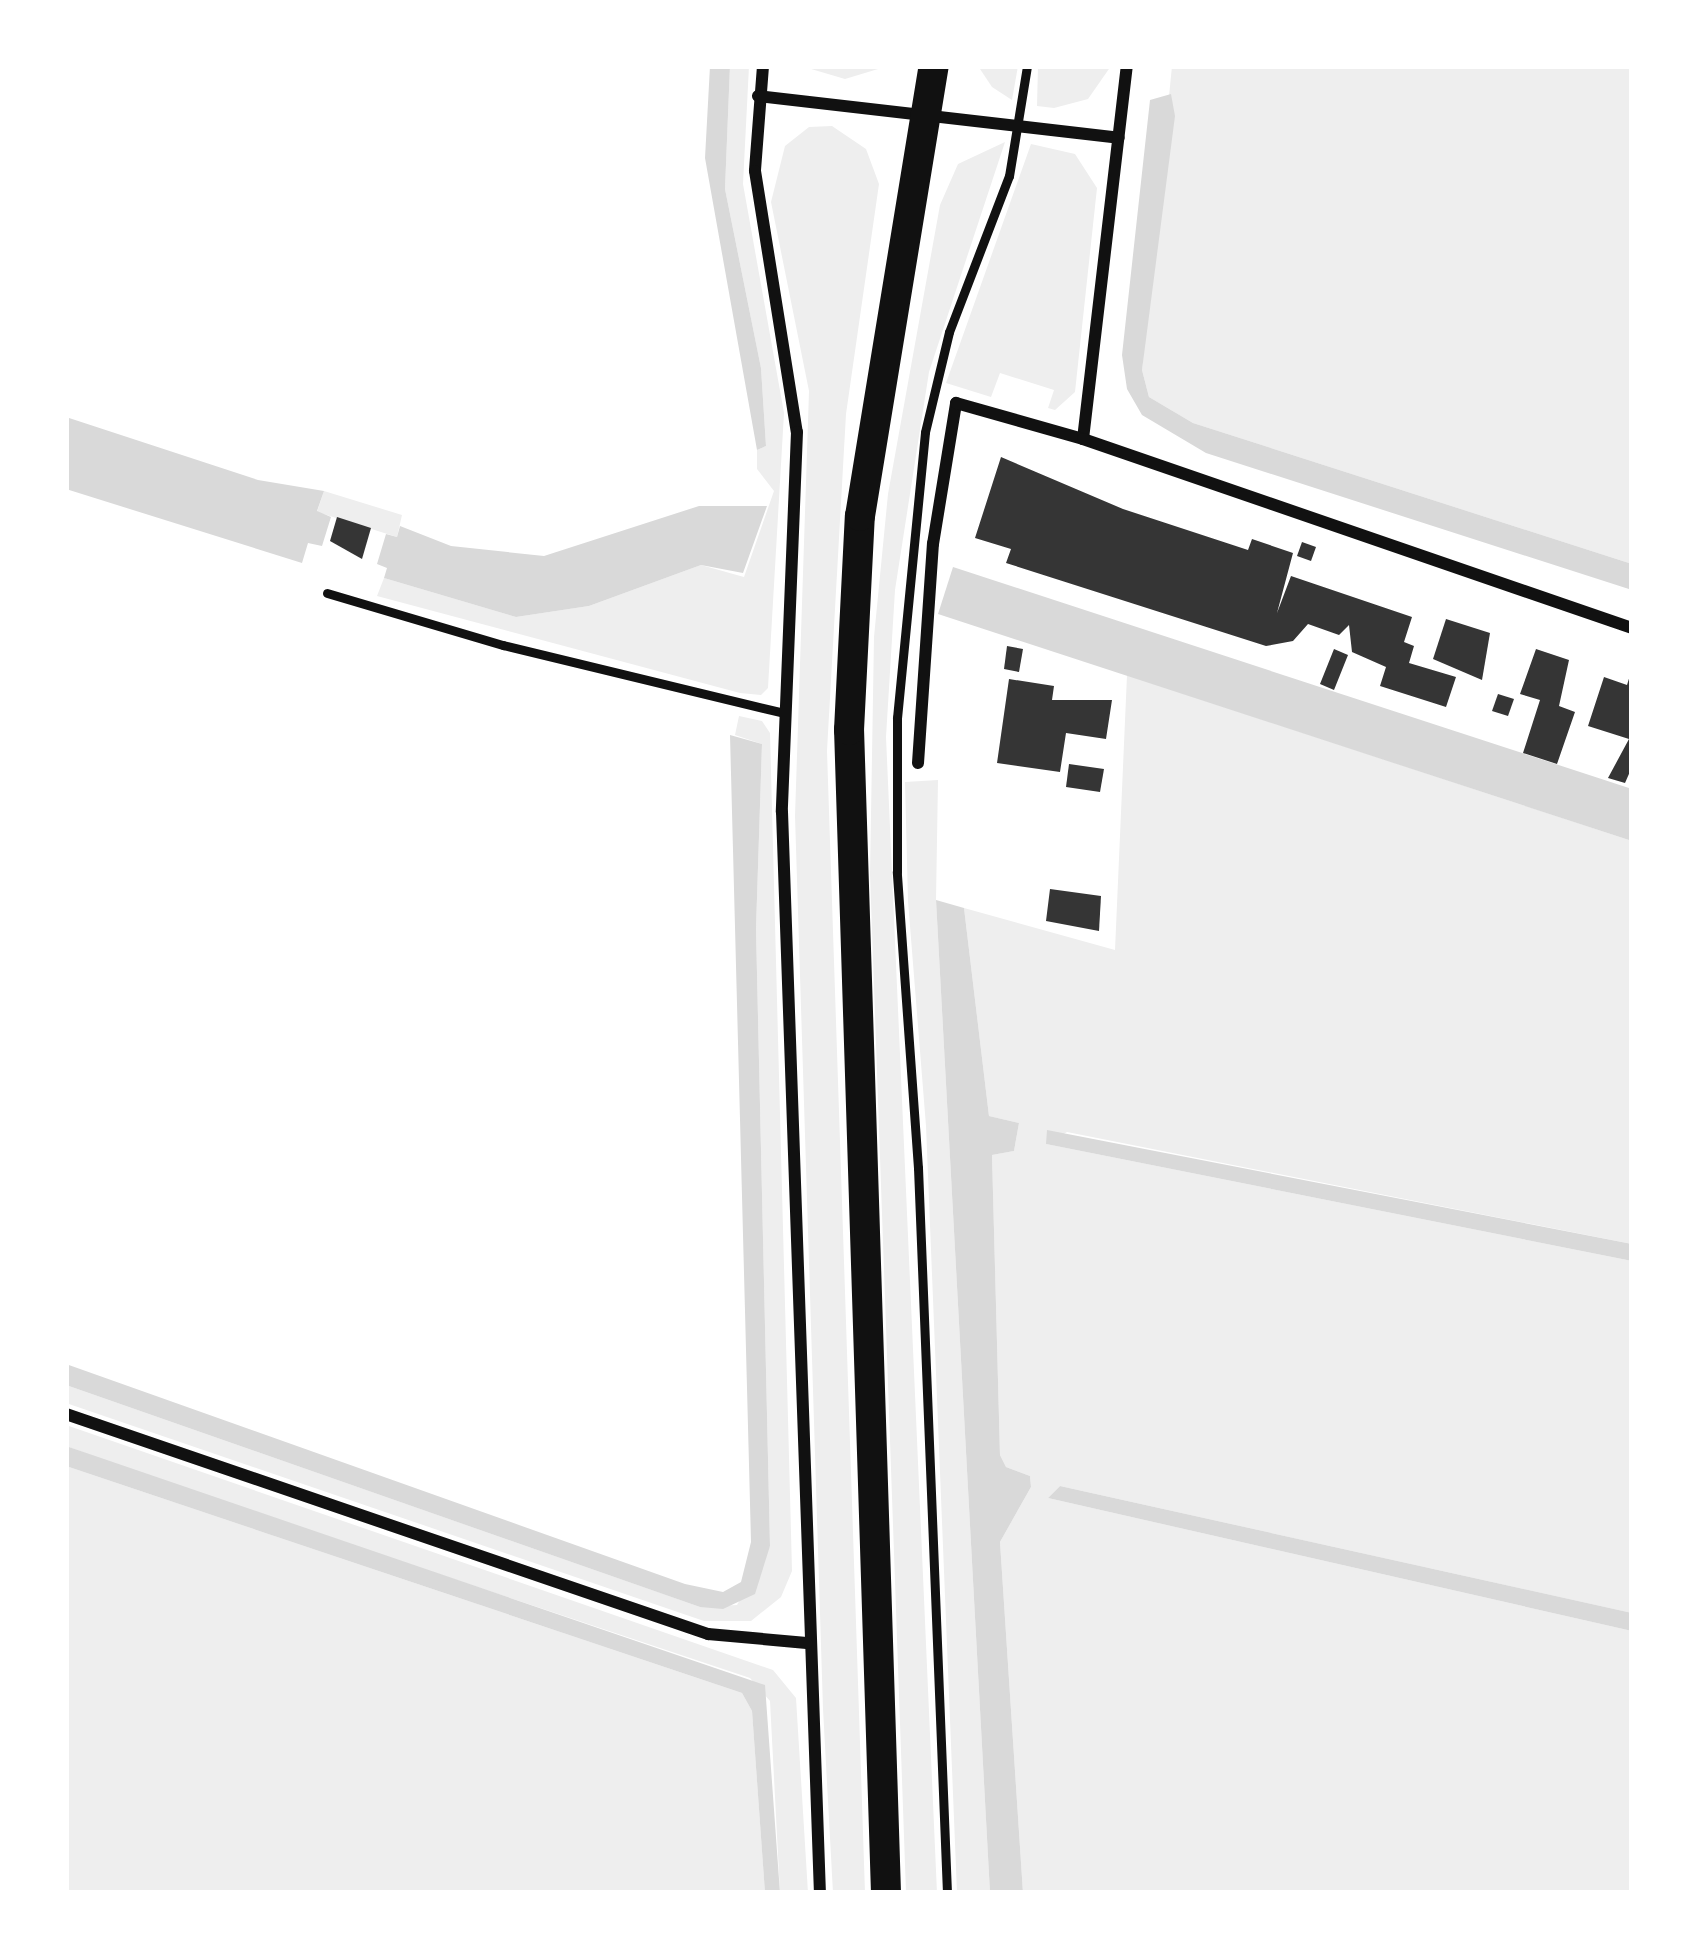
<!DOCTYPE html>
<html>
<head>
<meta charset="utf-8">
<style>
  body { margin:0 }
  #map { position:relative; width:1698px; height:1959px; overflow:hidden; background:#fff; font-family:Cabin,sans-serif }
  div>[style] { position:absolute }
  .green>* { inset:0; background:#eee }
  .water>* { inset:0; background:#d9d9d9 }
  .building>* { inset:0; background:#353535 }
  .service>* { height:9px; margin:-4.5px; padding:0 4.5px; transform-origin:4.5px; border-radius:4.5px; background:#111 }
  .minor>* { height:12px; margin:-6px; padding:0 6px; transform-origin:6px; border-radius:6px; background:#111 }
  .primary>* { height:30px; margin:-15px; padding:0 15px; transform-origin:15px; border-radius:15px; background:#111 }
  span { translate:-50% -50%; white-space:nowrap; text-align:center; line-height:1.15; -webkit-text-stroke:9px #fff; paint-order:stroke }
  .frame { position:absolute; inset:0; border:69px solid #fff; pointer-events:none }
</style>
</head>
<body>
<div id="map">
  <div class="green">
    <div style="clip-path:polygon(730px 66px,749px 66px,743px 184px,784px 413px,768px 688px,761px 695px,740px 693px,377px 596px,384px 578px,516px 617px,589px 606px,701px 565px,744px 577px,774px 491px,757px 469px,757px 450px,766px 446px,761px 368px,725px 189px)"></div>
    <div style="clip-path:polygon(801px 66px,888px 66px,845px 79px)"></div>
    <div style="clip-path:polygon(978px 66px,1018px 66px,1012px 100px,992px 87px)"></div>
    <div style="clip-path:polygon(1038px 66px,1111px 66px,1088px 99px,1054px 108px,1037px 106px)"></div>
    <div style="clip-path:polygon(1172px 66px,1632px 66px,1632px 564px,1193px 423px,1149px 397px,1142px 370px)"></div>
    <div style="clip-path:polygon(832px 126px,866px 149px,879px 184px,846px 414px,827px 751px,865px 1893px,833px 1893px,823px 1709px,795px 816px,809px 391px,771px 202px,785px 146px,809px 127px)"></div>
    <div style="clip-path:polygon(1005px 142px,929px 372px,895px 590px,886px 737px,937px 1893px,906px 1893px,870px 874px,874px 637px,888px 494px,940px 205px,958px 164px)"></div>
    <div style="clip-path:polygon(1031px 144px,1075px 154px,1097px 188px,1075px 392px,1055px 410px,1048px 408px,1054px 390px,1000px 373px,991px 397px,946px 383px)"></div>
    <div style="clip-path:polygon(324px 491px,402px 515px,397px 537px,317px 512px)"></div>
    <div style="clip-path:polygon(1127px 675px,1632px 841px,1632px 1244px,1067px 1132px,1046px 1144px,1632px 1261px,1632px 1613px,1060px 1486px,1048px 1498px,1632px 1631px,1632px 1893px,1023px 1893px,1000px 1542px,1031px 1487px,1030px 1476px,1006px 1467px,1000px 1455px,992px 1155px,1014px 1151px,1019px 1123px,989px 1116px,964px 908px,1115px 950px)"></div>
    <div style="clip-path:polygon(739px 716px,762px 721px,770px 733px,792px 1571px,781px 1597px,751px 1621px,704px 1621px,66px 1403px,66px 1385px,666px 1595px,700px 1607px,737px 1605px,770px 1546px,756px 929px,762px 744px,735px 735px)"></div>
    <div style="clip-path:polygon(938px 780px,936px 900px,990px 1893px,957px 1893px,926px 1126px,908px 901px,905px 782px)"></div>
    <div style="clip-path:polygon(66px 1425px,773px 1670px,796px 1698px,808px 1893px,780px 1893px,770px 1701px,750px 1678px,172px 1485px,66px 1446px)"></div>
    <div style="clip-path:polygon(66px 1466px,742px 1693px,752px 1711px,765px 1893px,66px 1893px)"></div>
  </div>
  <div class="water">
    <div style="clip-path:polygon(710px 66px,730px 66px,725px 189px,761px 368px,766px 446px,757px 450px,705px 158px)"></div>
    <div style="clip-path:polygon(1171px 94px,1175px 116px,1142px 370px,1149px 397px,1193px 423px,1632px 564px,1632px 590px,1206px 453px,1142px 415px,1127px 389px,1122px 355px,1150px 100px)"></div>
    <div style="clip-path:polygon(66px 417px,258px 480px,324px 491px,317px 511px,331px 517px,322px 546px,308px 543px,302px 563px,66px 489px)"></div>
    <div style="clip-path:polygon(699px 506px,767px 506px,743px 573px,701px 565px,589px 606px,516px 617px,384px 578px,387px 568px,377px 564px,386px 534px,397px 537px,400px 526px,451px 546px,544px 556px)"></div>
    <div style="clip-path:polygon(953px 567px,1632px 789px,1632px 841px,938px 614px)"></div>
    <div style="clip-path:polygon(730px 735px,762px 744px,756px 929px,770px 1546px,755px 1594px,723px 1609px,700px 1607px,66px 1385px,66px 1364px,685px 1584px,723px 1592px,741px 1582px,751px 1542px)"></div>
    <div style="clip-path:polygon(936px 900px,964px 908px,989px 1116px,1019px 1123px,1014px 1151px,992px 1155px,1000px 1455px,1006px 1467px,1030px 1476px,1031px 1487px,1000px 1542px,1023px 1893px,990px 1893px)"></div>
    <div style="clip-path:polygon(1047px 1130px,1632px 1244px,1632px 1261px,1046px 1144px)"></div>
    <div style="clip-path:polygon(66px 1446px,765px 1685px,780px 1893px,765px 1893px,752px 1711px,742px 1693px,66px 1466px)"></div>
    <div style="clip-path:polygon(1060px 1486px,1632px 1613px,1632px 1631px,1048px 1498px)"></div>
  </div>
  <div class="building">
    <div style="clip-path:polygon(1001px 457px,1123px 509px,1248px 550px,1252px 539px,1293px 553px,1277px 613px,1291px 576px,1412px 617px,1404px 642px,1414px 646px,1409px 663px,1456px 677px,1446px 707px,1380px 686px,1386px 667px,1352px 652px,1349px 625px,1339px 635px,1308px 624px,1293px 641px,1266px 646px,1006px 563px,1011px 549px,975px 538px)"></div>
    <div style="clip-path:polygon(337px 517px,371px 528px,362px 559px,330px 541px)"></div>
    <div style="clip-path:polygon(1302px 542px,1316px 547px,1311px 561px,1297px 556px)"></div>
    <div style="clip-path:polygon(1446px 619px,1490px 633px,1482px 680px,1433px 659px)"></div>
    <div style="clip-path:polygon(1007px 646px,1023px 649px,1019px 672px,1004px 669px)"></div>
    <div style="clip-path:polygon(1334px 649px,1348px 655px,1334px 690px,1320px 684px)"></div>
    <div style="clip-path:polygon(1536px 649px,1569px 660px,1559px 706px,1575px 712px,1557px 764px,1523px 753px,1540px 700px,1520px 694px)"></div>
    <div style="clip-path:polygon(1631px 672px,1632px 767px,1625px 783px,1608px 778px,1629px 739px,1588px 726px,1604px 677px,1627px 685px)"></div>
    <div style="clip-path:polygon(1009px 679px,1054px 686px,1052px 700px,1112px 700px,1106px 739px,1066px 733px,1060px 772px,997px 763px)"></div>
    <div style="clip-path:polygon(1498px 694px,1514px 699px,1508px 716px,1492px 711px)"></div>
    <div style="clip-path:polygon(1069px 764px,1104px 769px,1100px 792px,1066px 787px)"></div>
    <div style="clip-path:polygon(1050px 889px,1101px 896px,1099px 931px,1046px 921px)"></div>
  </div>
  <div class="service">
    <div style="left:327px;top:593px;width:184px;rotate:16.5deg"></div>
    <div style="left:503px;top:645px;width:289px;rotate:13.6deg"></div>
    <div style="left:947px;top:1893px;width:726px;rotate:-92.29deg"></div>
    <div style="left:918px;top:1168px;width:297px;rotate:-94.1deg"></div>
    <div style="left:897px;top:872px;width:154px;rotate:-90deg"></div>
    <div style="left:897px;top:718px;width:287px;rotate:-84.4deg"></div>
    <div style="left:925px;top:432px;width:103px;rotate:-76.5deg"></div>
    <div style="left:949px;top:332px;width:167px;rotate:-69deg"></div>
    <div style="left:1009px;top:176px;width:111px;rotate:-80.7deg"></div>
  </div>
  <div class="minor">
    <div style="left:763px;top:66px;width:105px;rotate:94.4deg"></div>
    <div style="left:755px;top:171px;width:264px;rotate:80.9deg"></div>
    <div style="left:797px;top:432px;width:380px;rotate:92.3deg"></div>
    <div style="left:782px;top:812px;width:1082px;rotate:87.99deg"></div>
    <div style="left:758px;top:96px;width:363px;rotate:6.6deg"></div>
    <div style="left:1083px;top:439px;width:376px;rotate:-83.3deg"></div>
    <div style="left:918px;top:763px;width:220px;rotate:-86.1deg"></div>
    <div style="left:933px;top:544px;width:143px;rotate:-80.7deg"></div>
    <div style="left:956px;top:403px;width:132px;rotate:15.8deg"></div>
    <div style="left:1083px;top:439px;width:581px;rotate:19deg"></div>
    <div style="left:66px;top:1414px;width:679px;rotate:18.92deg"></div>
    <div style="left:708px;top:1634px;width:99px;rotate:5.2deg"></div>
  </div>
  <div class="primary">
    <div style="left:886px;top:1893px;width:1164px;rotate:-91.82deg"></div>
    <div style="left:849px;top:730px;width:214px;rotate:-87.1deg"></div>
    <div style="left:860px;top:516px;width:456px;rotate:-80.7deg"></div>
  </div>
  <div class="frame"></div>
</div>
</body>
</html>
